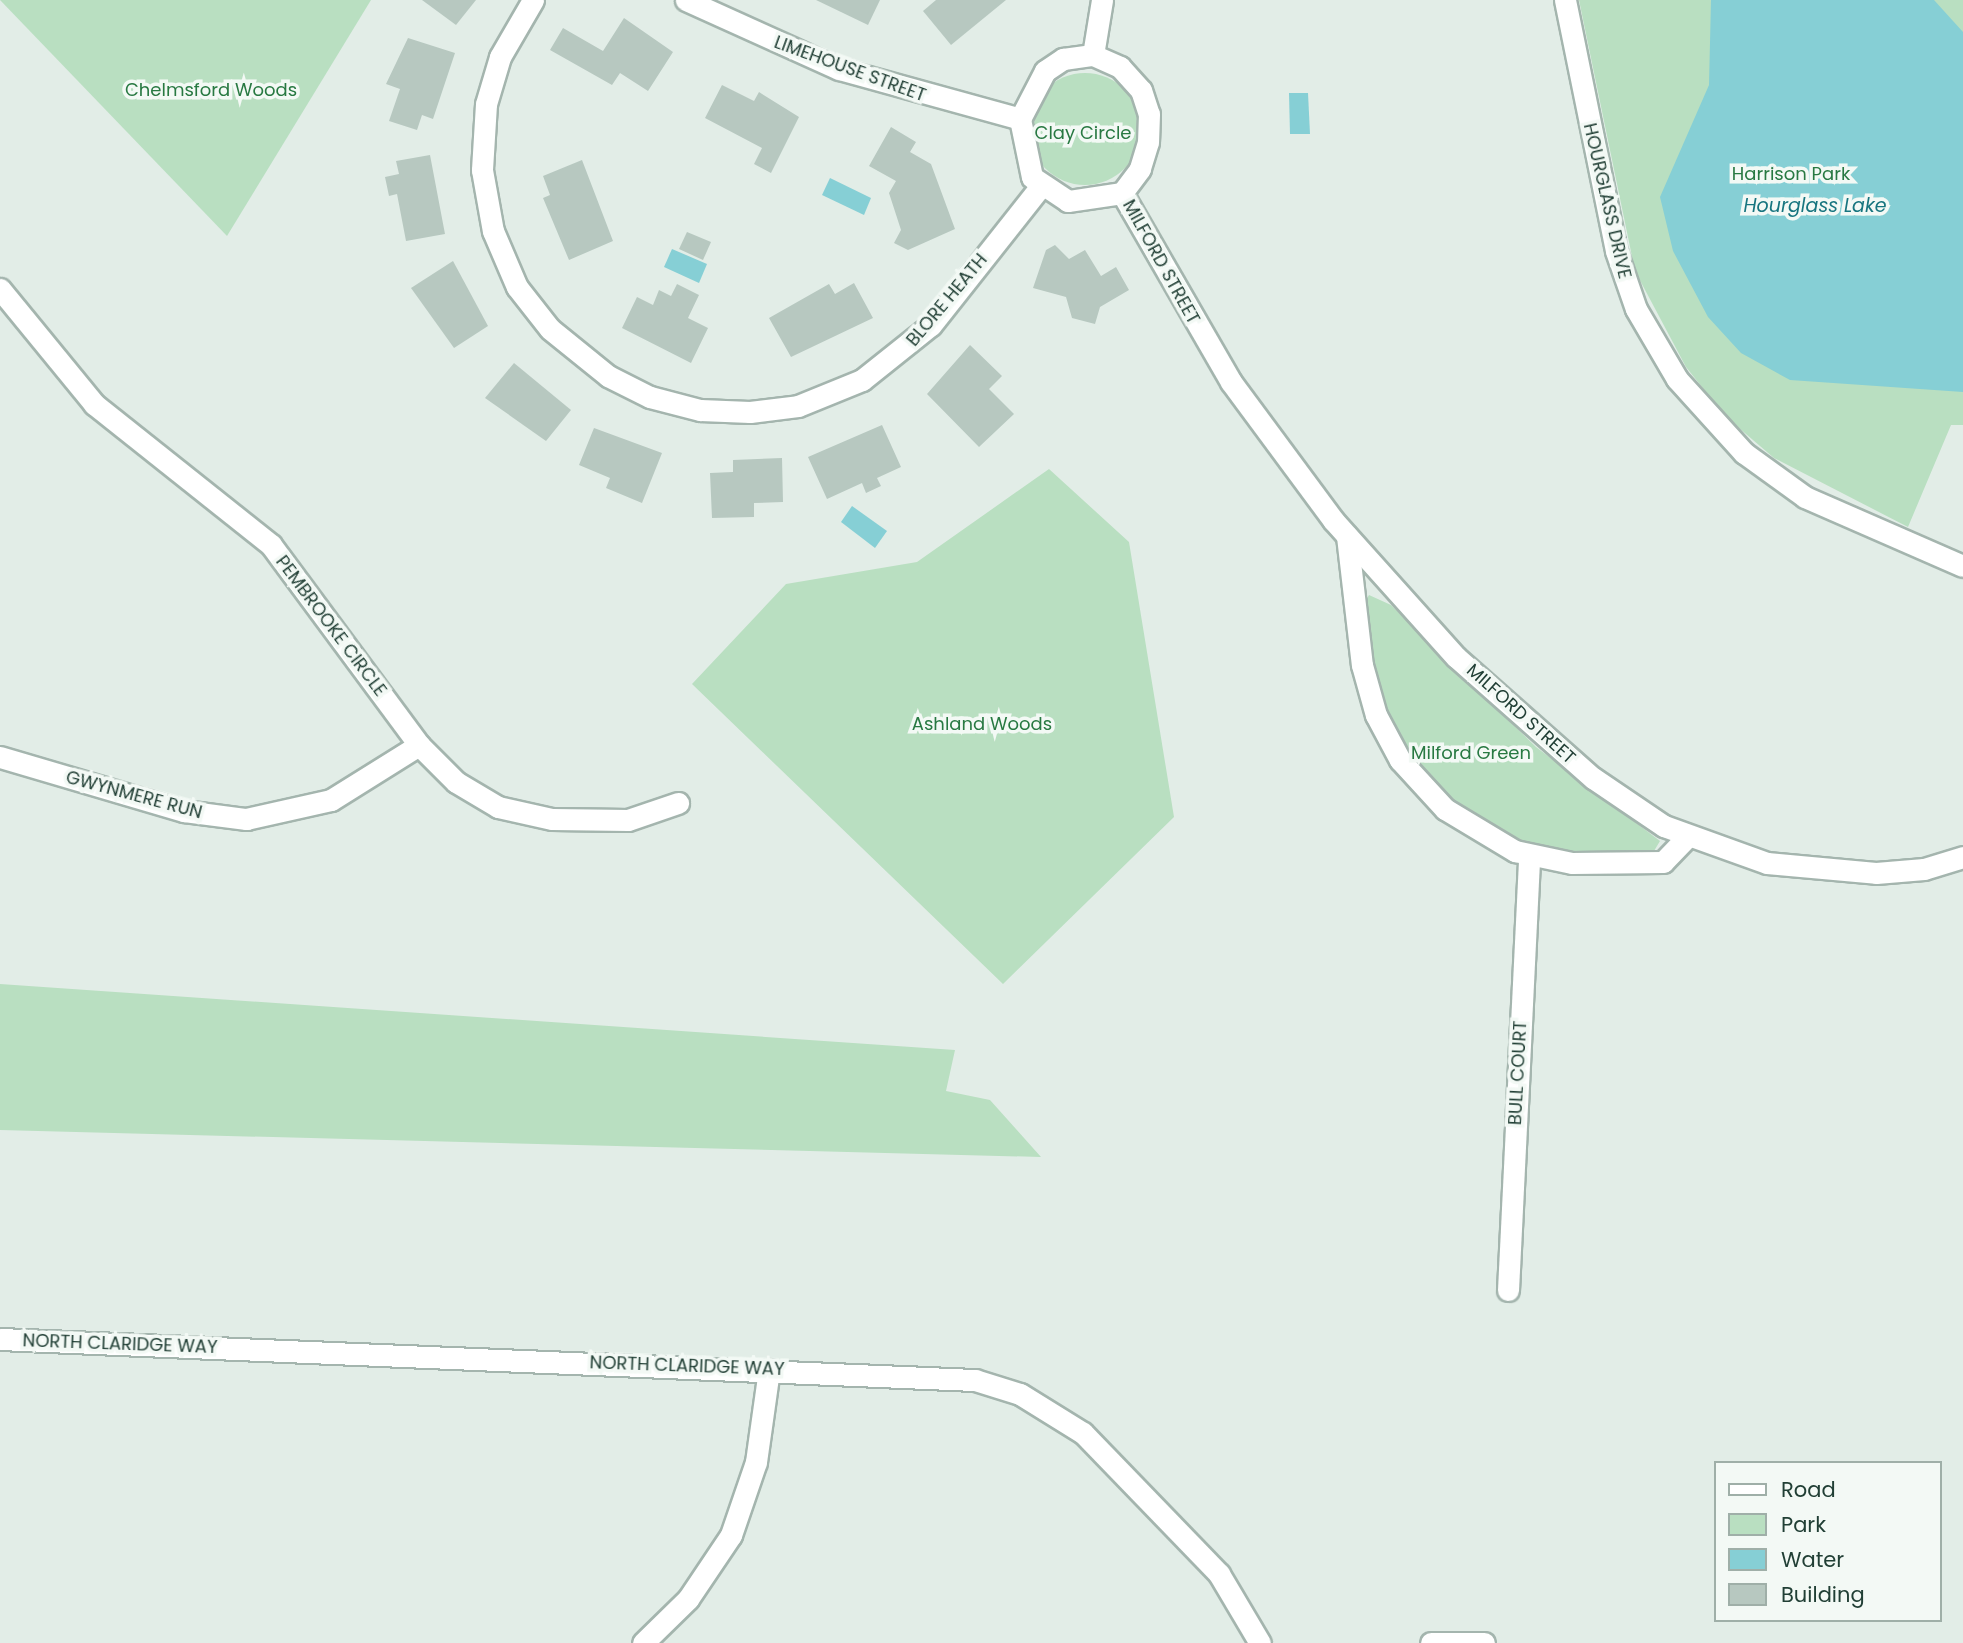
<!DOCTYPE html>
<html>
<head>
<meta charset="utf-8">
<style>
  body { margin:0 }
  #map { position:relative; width:1963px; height:1643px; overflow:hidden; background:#e2ede7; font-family:Poppins,sans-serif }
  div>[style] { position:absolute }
  .green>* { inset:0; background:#b9dfc1 }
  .round { border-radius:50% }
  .water>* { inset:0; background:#86cfd5 }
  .building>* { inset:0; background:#b7c8c0 }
  .roads { filter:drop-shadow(2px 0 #a4b5ae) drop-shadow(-2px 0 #a4b5ae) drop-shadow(0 2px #a4b5ae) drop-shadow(0 -2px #a4b5ae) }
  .street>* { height:21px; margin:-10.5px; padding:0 10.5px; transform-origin:10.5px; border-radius:10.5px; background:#fff }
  span { translate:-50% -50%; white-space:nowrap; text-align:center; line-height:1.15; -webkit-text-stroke:7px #f3f9f5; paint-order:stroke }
  .street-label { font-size:18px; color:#213f35 }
  .park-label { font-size:18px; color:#287942 }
  .water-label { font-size:19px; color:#17757f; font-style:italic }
  .legend { position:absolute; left:1714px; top:1461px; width:228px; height:161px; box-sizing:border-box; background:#f3f9f5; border:2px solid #9fafa8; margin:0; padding:9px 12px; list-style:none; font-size:21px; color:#213f35 }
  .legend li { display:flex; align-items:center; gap:14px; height:35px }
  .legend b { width:35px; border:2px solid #9fafa8 }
</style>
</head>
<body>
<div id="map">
  <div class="green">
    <div style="clip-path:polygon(0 0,371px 0,227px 236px)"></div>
    <div style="clip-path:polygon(1579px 0,1963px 0,1963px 425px,1951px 425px,1908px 527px,1774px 458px,1725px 416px,1686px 367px,1635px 271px)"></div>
    <div class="round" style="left:1029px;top:73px;width:112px;height:112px"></div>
    <div style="clip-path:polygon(1049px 469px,1129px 542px,1174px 817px,1003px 984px,692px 684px,786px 584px,917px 562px)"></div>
    <div style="clip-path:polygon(1369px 595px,1391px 605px,1536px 747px,1660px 841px,1654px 851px,1644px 857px,1593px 856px,1524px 844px,1470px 817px,1425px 776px,1397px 736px,1376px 688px,1363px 605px)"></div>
    <div style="clip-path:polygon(0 984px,955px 1050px,946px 1091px,990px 1100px,1041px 1157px,0 1130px)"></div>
  </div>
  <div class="water">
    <div style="clip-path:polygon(1711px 0,1934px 0,1963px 32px,1963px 392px,1790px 380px,1741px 353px,1708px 317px,1673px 251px,1660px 197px,1709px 85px)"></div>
    <div style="clip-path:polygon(1289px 93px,1308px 93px,1310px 134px,1290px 134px)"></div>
    <div style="clip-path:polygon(830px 178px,871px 198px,864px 215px,822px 195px)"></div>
    <div style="clip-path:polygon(672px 249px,707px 264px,699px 283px,664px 267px)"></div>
    <div style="clip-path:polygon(852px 506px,887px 531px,875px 548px,841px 522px)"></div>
  </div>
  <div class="building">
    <div style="clip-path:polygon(422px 0,476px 0,456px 25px)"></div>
    <div style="clip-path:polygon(816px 0,880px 0,868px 25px)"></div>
    <div style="clip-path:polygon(936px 0,1006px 0,951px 45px,923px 11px)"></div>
    <div style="clip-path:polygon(624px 18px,673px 52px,648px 91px,620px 73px,612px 85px,550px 50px,563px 28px,603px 51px)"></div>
    <div style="clip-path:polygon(408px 38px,455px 53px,433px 119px,422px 115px,417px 130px,389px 121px,400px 89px,386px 84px)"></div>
    <div style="clip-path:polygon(722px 85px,754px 101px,759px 92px,799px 117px,771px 173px,754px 164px,762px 148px,705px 118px)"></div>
    <div style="clip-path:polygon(891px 127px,916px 142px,910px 152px,931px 164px,955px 229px,908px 250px,894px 243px,901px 230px,889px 193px,896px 181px,869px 166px)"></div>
    <div style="clip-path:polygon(430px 155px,445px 234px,406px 241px,397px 194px,389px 196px,385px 177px,399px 174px,396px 161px)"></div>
    <div style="clip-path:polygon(582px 160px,613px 241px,569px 260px,543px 198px,550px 195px,543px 176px)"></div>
    <div style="clip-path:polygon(687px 232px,711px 242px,703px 260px,679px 249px)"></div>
    <div style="clip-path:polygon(1055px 245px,1069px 259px,1085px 250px,1101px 276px,1116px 267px,1129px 290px,1100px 307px,1095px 324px,1072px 318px,1066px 297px,1033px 288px,1046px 250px)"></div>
    <div style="clip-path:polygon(453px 261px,488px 326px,454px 348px,411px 288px)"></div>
    <div style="clip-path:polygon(854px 283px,873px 318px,791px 357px,769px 318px,829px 284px,835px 294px)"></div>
    <div style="clip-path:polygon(677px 284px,699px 295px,688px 318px,708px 328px,691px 363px,622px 328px,637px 297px,653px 305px,659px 290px,671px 296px)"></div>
    <div style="clip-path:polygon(970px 345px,1002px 376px,989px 389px,1014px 414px,979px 447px,927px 394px)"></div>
    <div style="clip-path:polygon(514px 363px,571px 410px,546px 441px,485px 398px)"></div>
    <div style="clip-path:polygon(882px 425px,901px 467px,877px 478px,881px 486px,866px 493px,862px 483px,827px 499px,808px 457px)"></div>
    <div style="clip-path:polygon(594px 428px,662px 453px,642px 503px,606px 488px,610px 478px,579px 465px)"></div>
    <div style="clip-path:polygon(782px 458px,783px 502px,754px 503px,754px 517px,712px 518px,710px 473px,733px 472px,733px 460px)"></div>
  </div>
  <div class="roads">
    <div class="street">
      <div style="left:533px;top:0;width:66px;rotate:120.1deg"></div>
      <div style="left:500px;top:57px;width:49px;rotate:106.6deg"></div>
      <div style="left:486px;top:104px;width:66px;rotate:93.5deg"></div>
      <div style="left:482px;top:170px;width:62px;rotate:79.8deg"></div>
      <div style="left:493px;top:231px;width:61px;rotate:66.8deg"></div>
      <div style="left:517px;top:287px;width:53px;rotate:51.8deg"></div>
      <div style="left:550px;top:329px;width:75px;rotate:39deg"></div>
      <div style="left:608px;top:376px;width:47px;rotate:26.6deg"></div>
      <div style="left:650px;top:397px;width:52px;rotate:14.6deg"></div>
      <div style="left:700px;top:410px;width:50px;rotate:2.3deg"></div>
      <div style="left:750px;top:412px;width:48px;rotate:-7.1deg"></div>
      <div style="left:798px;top:406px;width:69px;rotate:-22.1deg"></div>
      <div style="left:862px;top:380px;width:88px;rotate:-38.6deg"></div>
      <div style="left:931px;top:325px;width:176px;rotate:-51.7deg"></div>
      <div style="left:686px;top:0;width:168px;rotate:24.3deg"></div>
      <div style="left:839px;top:69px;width:188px;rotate:15.4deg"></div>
      <div style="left:1565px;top:0;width:256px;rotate:78.5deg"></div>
      <div style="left:1616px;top:251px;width:61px;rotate:71deg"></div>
      <div style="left:1636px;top:309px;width:81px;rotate:59.6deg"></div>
      <div style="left:1677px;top:379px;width:100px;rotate:47.8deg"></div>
      <div style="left:1744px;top:453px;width:75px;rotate:35.8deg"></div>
      <div style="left:1805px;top:497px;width:172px;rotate:23.6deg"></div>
      <div style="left:1093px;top:55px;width:30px;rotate:24deg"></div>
      <div style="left:1120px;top:67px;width:31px;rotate:48deg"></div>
      <div style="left:1141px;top:90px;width:25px;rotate:72deg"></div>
      <div style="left:1149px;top:114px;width:28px;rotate:92deg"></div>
      <div style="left:1148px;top:142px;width:28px;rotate:107deg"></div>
      <div style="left:1140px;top:169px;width:30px;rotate:127deg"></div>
      <div style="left:1122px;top:193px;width:55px;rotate:171.6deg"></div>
      <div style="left:1068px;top:201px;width:43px;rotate:-146.3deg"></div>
      <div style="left:1032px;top:177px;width:59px;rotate:-101.7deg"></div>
      <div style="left:1020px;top:119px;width:54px;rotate:-62.5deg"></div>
      <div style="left:1045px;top:71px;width:22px;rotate:-34deg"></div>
      <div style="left:1063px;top:59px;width:30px;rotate:-8deg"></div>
      <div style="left:1093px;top:55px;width:56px;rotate:-80.7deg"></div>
      <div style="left:1122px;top:193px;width:218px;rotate:60deg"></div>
      <div style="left:1231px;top:382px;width:172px;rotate:53.5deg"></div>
      <div style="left:1333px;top:520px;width:184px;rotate:48.1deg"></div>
      <div style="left:1456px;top:657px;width:183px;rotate:41.5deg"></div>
      <div style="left:1593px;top:778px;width:86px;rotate:34.1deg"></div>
      <div style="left:1664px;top:826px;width:109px;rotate:19.8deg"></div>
      <div style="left:1767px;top:863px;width:109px;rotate:5.2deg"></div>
      <div style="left:1876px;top:873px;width:48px;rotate:-4.8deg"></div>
      <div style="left:1924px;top:869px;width:41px;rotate:-17.1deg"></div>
      <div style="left:0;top:289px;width:149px;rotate:50.7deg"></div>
      <div style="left:94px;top:404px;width:226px;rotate:38.5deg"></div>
      <div style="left:271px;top:545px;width:249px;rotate:53.5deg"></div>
      <div style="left:419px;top:745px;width:52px;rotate:45deg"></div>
      <div style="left:456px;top:782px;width:49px;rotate:30.8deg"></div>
      <div style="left:498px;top:807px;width:55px;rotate:12.5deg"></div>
      <div style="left:552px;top:819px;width:76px;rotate:0.8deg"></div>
      <div style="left:628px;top:820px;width:53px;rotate:-18.8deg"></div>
      <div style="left:1347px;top:536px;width:130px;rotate:83.4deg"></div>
      <div style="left:1362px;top:665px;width:52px;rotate:74.4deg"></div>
      <div style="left:1376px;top:715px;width:51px;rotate:61.9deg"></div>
      <div style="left:1400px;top:760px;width:67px;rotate:47.4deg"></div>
      <div style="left:1445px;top:809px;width:82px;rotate:31deg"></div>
      <div style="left:1515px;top:851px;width:58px;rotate:11.9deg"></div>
      <div style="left:1572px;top:863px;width:91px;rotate:-0.6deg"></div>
      <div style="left:1663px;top:862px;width:35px;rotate:-46deg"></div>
      <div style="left:0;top:757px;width:192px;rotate:16.4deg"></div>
      <div style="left:184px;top:811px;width:63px;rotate:7.4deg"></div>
      <div style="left:246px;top:819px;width:87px;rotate:-12.6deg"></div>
      <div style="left:331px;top:800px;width:104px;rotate:-32deg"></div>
      <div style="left:1508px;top:1290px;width:435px;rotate:-87.2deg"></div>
      <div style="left:0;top:1339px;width:976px;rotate:2.41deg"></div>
      <div style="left:975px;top:1380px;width:47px;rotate:17.3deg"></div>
      <div style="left:1020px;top:1394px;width:74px;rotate:31.8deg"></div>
      <div style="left:1083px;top:1433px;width:196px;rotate:46deg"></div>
      <div style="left:1219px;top:1574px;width:80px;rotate:59.3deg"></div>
      <div style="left:643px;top:1643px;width:63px;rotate:-44.4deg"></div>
      <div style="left:688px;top:1599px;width:77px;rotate:-56.1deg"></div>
      <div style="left:731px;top:1535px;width:77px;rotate:-71.1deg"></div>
      <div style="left:756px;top:1462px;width:93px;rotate:-82deg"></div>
      <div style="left:1431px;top:1643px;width:53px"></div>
    </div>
  </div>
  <div class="street-label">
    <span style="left:850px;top:69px;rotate:20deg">LIMEHOUSE STREET</span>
    <span style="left:1607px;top:201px;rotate:77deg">HOURGLASS DRIVE</span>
    <span style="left:1161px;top:262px;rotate:61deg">MILFORD STREET</span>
    <span style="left:947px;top:300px;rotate:-50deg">BLORE HEATH</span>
    <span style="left:331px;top:626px;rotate:53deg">PEMBROOKE CIRCLE</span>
    <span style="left:1521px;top:714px;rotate:42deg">MILFORD STREET</span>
    <span style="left:134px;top:795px;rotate:15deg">GWYNMERE RUN</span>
    <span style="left:1518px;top:1073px;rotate:-87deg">BULL COURT</span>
    <span style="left:120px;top:1344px;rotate:2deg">NORTH CLARIDGE WAY</span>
    <span style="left:687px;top:1366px;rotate:2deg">NORTH CLARIDGE WAY</span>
  </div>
  <div class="park-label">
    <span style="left:211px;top:90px">Chelmsford Woods</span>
    <span style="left:1083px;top:133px">Clay Circle</span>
    <span style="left:1791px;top:174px">Harrison Park</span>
    <span style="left:982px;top:724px">Ashland Woods</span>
    <span style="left:1471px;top:753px">Milford Green</span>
  </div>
  <div class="water-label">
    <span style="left:1815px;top:206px">Hourglass Lake</span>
  </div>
  <ul class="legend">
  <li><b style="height:9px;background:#fff"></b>Road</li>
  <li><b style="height:19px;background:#b9dfc1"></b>Park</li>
  <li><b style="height:19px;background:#86cfd5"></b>Water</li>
  <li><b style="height:19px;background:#b7c8c0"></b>Building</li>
  </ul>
</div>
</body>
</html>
